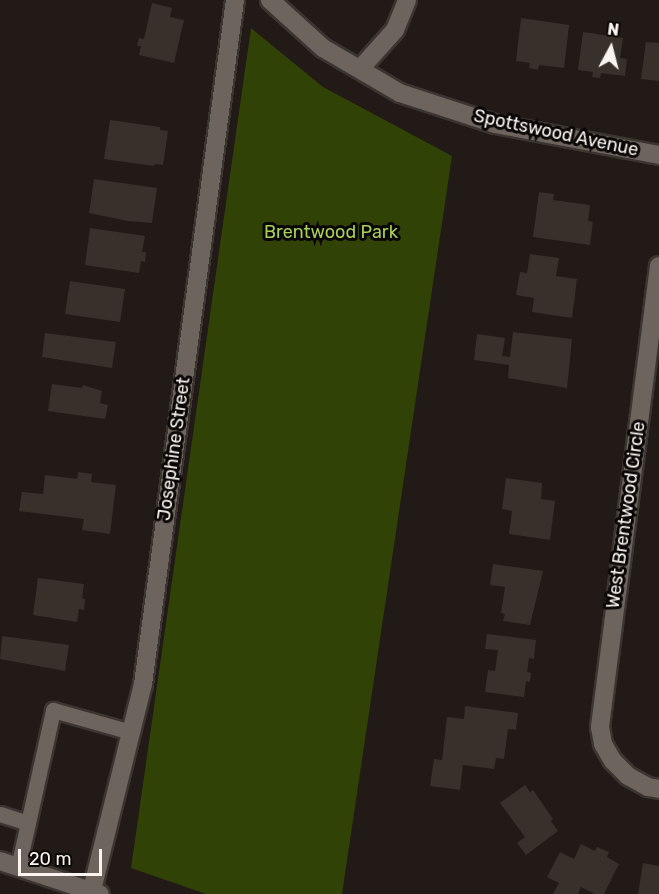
<!DOCTYPE html>
<html>
<head>
<meta charset="utf-8">
<style>
  body { margin:0 }
  #map { position:relative; width:659px; height:894px; overflow:hidden; background:#221a16; font-family:Rubik,sans-serif }
  div>[style] { position:absolute }
  .green>* { inset:0; background:#314206 }
  .building>* { inset:0; background:#38302b }
  .roads { filter:drop-shadow(2px 0 #3b3532) drop-shadow(-2px 0 #3b3532) drop-shadow(0 2px #3b3532) drop-shadow(0 -2px #3b3532) }
  .lane>* { height:15px; margin:-7.5px; padding:0 7.5px; transform-origin:7.5px; border-radius:7.5px; background:#6d645e }
  .street>* { height:18px; margin:-9px; padding:0 9px; transform-origin:9px; border-radius:9px; background:#6d645e }
  .secondary>* { height:18px; margin:-9px; padding:0 9px; transform-origin:9px; border-radius:9px; background:#6d645e }
  span { translate:-50% -50%; white-space:nowrap; text-align:center; line-height:1.15; -webkit-text-stroke:6px #090605; paint-order:stroke }
  .street-label { font-size:18px; color:#f9f4f0 }
  .park-label { font-size:18px; color:#a8cf57 }
  .north { position:absolute; left:581px; top:18px; width:60px; height:60px; -webkit-text-stroke:4px #090605; paint-order:stroke; rotate:7deg; font-size:16px; font-weight:700; line-height:24px; text-align:center; color:#f9f4f0 }
  .north::after { content:''; display:block; margin:auto; width:21px; height:27px; background:#f9f4f0; clip-path:polygon(50% 0,100% 100%,50% 72%,0 100%) }
  .scale { position:absolute; left:18px; top:849px; width:84px; height:27px; box-sizing:border-box; border:3px solid #f9f4f0; border-top:0; padding-left:8px; font-size:18px; line-height:21px; white-space:nowrap; color:#f9f4f0; -webkit-text-stroke:4px #090605; paint-order:stroke }
</style>
</head>
<body>
<div id="map">
  <div class="green">
    <div style="clip-path:polygon(251px 28px,323px 87px,452px 156px,342px 894px,206px 894px,131px 868px)"></div>
  </div>
  <div class="building">
    <div style="clip-path:polygon(152px 3px,172px 8px,170px 17px,184px 20px,174px 63px,139px 55px,141px 46px,137px 46px,139px 38px,144px 39px)"></div>
    <div style="clip-path:polygon(521px 18px,569px 25px,564px 68px,539px 65px,538px 70px,529px 68px,530px 63px,516px 61px)"></div>
    <div style="clip-path:polygon(583px 32px,623px 38px,620px 58px,627px 59px,625px 76px,601px 73px,600px 78px,592px 77px,593px 72px,578px 70px)"></div>
    <div style="clip-path:polygon(646px 42px,659px 43px,659px 81px,641px 79px)"></div>
    <div style="clip-path:polygon(110px 120px,160px 127px,160px 130px,168px 131px,163px 165px,155px 164px,154px 166px,104px 159px)"></div>
    <div style="clip-path:polygon(94px 179px,157px 188px,152px 223px,128px 221px,89px 213px)"></div>
    <div style="clip-path:polygon(539px 192px,554px 194px,553px 200px,590px 205px,588px 221px,593px 222px,590px 245px,533px 237px)"></div>
    <div style="clip-path:polygon(90px 228px,145px 236px,142px 252px,146px 252px,145px 262px,141px 261px,139px 273px,85px 265px)"></div>
    <div style="clip-path:polygon(530px 254px,559px 258px,556px 276px,577px 279px,572px 318px,532px 312px,534px 298px,516px 295px,520px 272px,527px 273px)"></div>
    <div style="clip-path:polygon(70px 281px,125px 289px,120px 322px,65px 314px)"></div>
    <div style="clip-path:polygon(513px 332px,572px 339px,567px 388px,508px 378px,509px 365px,474px 360px,477px 334px,505px 338px,502px 356px,510px 357px)"></div>
    <div style="clip-path:polygon(45px 333px,116px 342px,112px 368px,42px 357px)"></div>
    <div style="clip-path:polygon(52px 384px,82px 388px,83px 385px,102px 391px,100px 403px,108px 405px,105px 419px,48px 411px)"></div>
    <div style="clip-path:polygon(78px 472px,92px 474px,91px 482px,116px 485px,110px 534px,82px 530px,84px 519px,19px 511px,22px 492px,43px 494px,45px 475px,77px 479px)"></div>
    <div style="clip-path:polygon(506px 478px,542px 483px,541px 499px,555px 501px,550px 540px,509px 534px,512px 511px,502px 509px)"></div>
    <div style="clip-path:polygon(493px 564px,543px 571px,530px 625px,503px 621px,505px 614px,501px 613px,505px 587px,490px 585px)"></div>
    <div style="clip-path:polygon(38px 578px,84px 584px,82px 598px,85px 599px,84px 610px,79px 609px,77px 622px,33px 615px)"></div>
    <div style="clip-path:polygon(487px 634px,536px 640px,534px 659px,529px 658px,527px 672px,531px 673px,530px 682px,526px 681px,524px 697px,485px 692px,488px 670px,495px 671px,498px 650px,485px 649px)"></div>
    <div style="clip-path:polygon(2px 636px,69px 645px,65px 671px,0 659px)"></div>
    <div style="clip-path:polygon(465px 706px,518px 713px,516px 730px,508px 729px,504px 759px,496px 758px,494px 769px,463px 765px,460px 790px,430px 786px,434px 759px,442px 760px,447px 717px,464px 719px)"></div>
    <div style="clip-path:polygon(525px 785px,530px 792px,533px 790px,553px 819px,551px 821px,558px 831px,526px 855px,517px 843px,525px 837px,500px 803px)"></div>
    <div style="clip-path:polygon(581px 844px,595px 851px,597px 847px,609px 852px,607px 857px,619px 864px,604px 894px,595px 894px,581px 887px,578px 894px,553px 894px,559px 883px,547px 877px,560px 852px,574px 859px)"></div>
    <div style="clip-path:polygon(643px 863px,659px 866px,659px 894px,638px 894px)"></div>
  </div>
  <div class="roads">
    <div class="lane">
      <div style="left:0;top:814px;width:29px;rotate:18deg"></div>
      <div style="left:28px;top:823px;width:45px;rotate:102.8deg"></div>
      <div style="left:28px;top:823px;width:116px;rotate:-77.5deg"></div>
      <div style="left:53px;top:710px;width:81px;rotate:15.8deg"></div>
    </div>
    <div class="street">
      <div style="left:360px;top:69px;width:52px;rotate:-48.1deg"></div>
      <div style="left:395px;top:30px;width:32px;rotate:-68deg"></div>
      <div style="left:659px;top:266px;width:465px;rotate:97.3deg"></div>
      <div style="left:600px;top:727px;width:17px;rotate:80deg"></div>
      <div style="left:603px;top:744px;width:20px;rotate:60deg"></div>
      <div style="left:613px;top:761px;width:21px;rotate:45deg"></div>
      <div style="left:628px;top:776px;width:23px;rotate:29deg"></div>
      <div style="left:648px;top:787px;width:11px;rotate:10deg"></div>
      <div style="left:0;top:861px;width:105px;rotate:18.3deg"></div>
    </div>
    <div class="secondary">
      <div style="left:270px;top:0;width:72px;rotate:42.2deg"></div>
      <div style="left:323px;top:48px;width:89px;rotate:30.3deg"></div>
      <div style="left:400px;top:93px;width:100px;rotate:18.1deg"></div>
      <div style="left:495px;top:124px;width:167px;rotate:10.7deg"></div>
      <div style="left:91px;top:894px;width:216px;rotate:-76.1deg"></div>
      <div style="left:143px;top:684px;width:690px;rotate:-82.34deg"></div>
    </div>
  </div>
  <div class="street-label">
    <span style="left:556px;top:133px;rotate:12deg">Spottswood Avenue</span>
    <span style="left:174px;top:449px;rotate:-82deg">Josephine Street</span>
    <span style="left:626px;top:515px;rotate:-82deg">West Brentwood Circle</span>
  </div>
  <div class="park-label">
    <span style="left:331px;top:232px">Brentwood Park</span>
  </div>
  <div class="north">N</div>
  <div class="scale">20 m</div>
</div>
</body>
</html>
